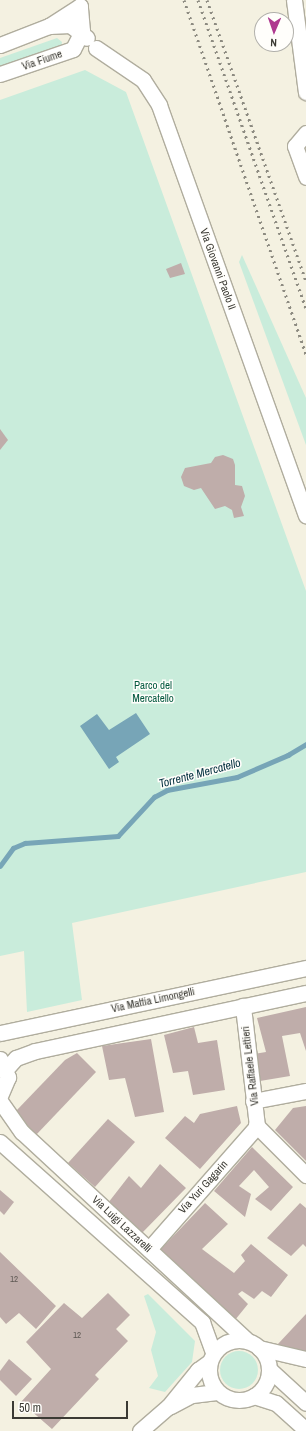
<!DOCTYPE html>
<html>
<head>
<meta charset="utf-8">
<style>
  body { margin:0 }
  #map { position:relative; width:306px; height:1431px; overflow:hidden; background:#f4f1e1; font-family:"Archivo Narrow",sans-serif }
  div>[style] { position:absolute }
  .green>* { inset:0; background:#c9ecdb }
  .round { border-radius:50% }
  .water>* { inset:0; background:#77a5b7 }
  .stream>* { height:4.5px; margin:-2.25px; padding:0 2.25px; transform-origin:2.25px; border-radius:2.25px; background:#77a5b7 }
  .building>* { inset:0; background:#bfadaa }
  .roads { filter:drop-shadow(1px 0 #b0ad9e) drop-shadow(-1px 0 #b0ad9e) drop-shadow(0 1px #b0ad9e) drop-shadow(0 -1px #b0ad9e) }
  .minor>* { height:15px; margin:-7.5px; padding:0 7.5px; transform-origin:7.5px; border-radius:7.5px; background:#fff }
  .minor>.ring { margin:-7.5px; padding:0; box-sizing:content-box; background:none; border:15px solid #fff; border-radius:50% }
  .rail>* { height:3px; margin-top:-1.5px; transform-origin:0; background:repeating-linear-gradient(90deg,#8d8b81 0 2px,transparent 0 6px) }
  span { translate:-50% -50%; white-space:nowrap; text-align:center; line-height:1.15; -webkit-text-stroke:3px #fffefb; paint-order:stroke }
  .number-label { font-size:9px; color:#5c5752 }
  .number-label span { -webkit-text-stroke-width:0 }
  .street-label { font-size:11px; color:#3b3a34 }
  .park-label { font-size:11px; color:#03593f }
  .water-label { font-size:12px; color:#04313f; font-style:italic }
  .north { position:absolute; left:254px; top:12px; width:40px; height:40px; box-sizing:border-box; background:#fffefb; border:1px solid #b1b0ab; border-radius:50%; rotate:182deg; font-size:11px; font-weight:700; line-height:16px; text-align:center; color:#3b3a34 }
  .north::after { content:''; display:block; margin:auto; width:14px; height:18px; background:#af3990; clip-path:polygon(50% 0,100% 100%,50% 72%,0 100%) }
  .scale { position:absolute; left:12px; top:1401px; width:116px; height:18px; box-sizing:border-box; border:2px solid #3b3a34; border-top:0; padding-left:5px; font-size:12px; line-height:14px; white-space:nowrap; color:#3b3a34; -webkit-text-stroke:3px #fffefb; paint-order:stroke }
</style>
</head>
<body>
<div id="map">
  <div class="green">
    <div style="clip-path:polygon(57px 38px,62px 42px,61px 47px,0 70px,0 58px)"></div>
    <div style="clip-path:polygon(85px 70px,126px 92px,306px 591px,306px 872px,72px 923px,82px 1000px,27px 1012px,24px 951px,0 956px,0 100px)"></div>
    <div style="clip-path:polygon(242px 255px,306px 398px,306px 445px,239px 262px)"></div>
    <div style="clip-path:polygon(148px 1294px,195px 1341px,192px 1362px,165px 1392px,149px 1388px,158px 1376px,151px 1350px,156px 1332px,144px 1296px)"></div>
    <div class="round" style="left:220px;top:1351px;width:38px;height:38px"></div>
  </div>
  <div class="water">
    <div style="clip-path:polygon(136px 713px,150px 734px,116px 757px,119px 762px,109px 769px,80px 726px,97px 714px,109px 730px)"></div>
  </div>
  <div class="stream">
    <div style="left:0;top:866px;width:22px;rotate:-54deg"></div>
    <div style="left:13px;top:848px;width:13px;rotate:-23deg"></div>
    <div style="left:25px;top:843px;width:93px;rotate:-4.3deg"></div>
    <div style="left:118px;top:836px;width:53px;rotate:-47.3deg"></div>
    <div style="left:154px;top:797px;width:15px;rotate:-28deg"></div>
    <div style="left:167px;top:790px;width:71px;rotate:-10.5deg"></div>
    <div style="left:237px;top:777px;width:56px;rotate:-23.3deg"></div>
    <div style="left:288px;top:755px;width:21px;rotate:-31deg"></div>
  </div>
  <div class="building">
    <div style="clip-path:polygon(181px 263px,185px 274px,170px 278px,166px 269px)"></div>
    <div style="clip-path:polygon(0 429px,8px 440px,0 450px)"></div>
    <div style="clip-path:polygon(223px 455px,233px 459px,235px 465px,235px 485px,242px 486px,245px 496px,241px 507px,244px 516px,234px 518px,232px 510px,225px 506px,215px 509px,201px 488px,194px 490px,184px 486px,181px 477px,185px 468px,211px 463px,215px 457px)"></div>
    <div style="clip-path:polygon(306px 1007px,306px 1051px,300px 1033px,282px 1036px,290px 1076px,260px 1081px,254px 1054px,266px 1052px,257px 1018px)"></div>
    <div style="clip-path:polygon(194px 1027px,198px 1043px,217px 1040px,225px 1090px,193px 1095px,188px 1071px,173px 1073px,164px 1035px)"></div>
    <div style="clip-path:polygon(151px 1039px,164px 1112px,135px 1117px,125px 1078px,109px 1080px,102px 1046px)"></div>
    <div style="clip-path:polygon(77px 1053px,96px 1072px,36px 1135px,16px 1118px,16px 1111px,65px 1060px)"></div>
    <div style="clip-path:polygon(237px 1106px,241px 1123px,200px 1169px,165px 1138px,185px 1116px,194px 1123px,200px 1114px)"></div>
    <div style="clip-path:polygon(306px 1106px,306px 1161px,275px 1130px,293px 1108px)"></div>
    <div style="clip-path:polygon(108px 1119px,135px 1142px,95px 1187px,68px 1163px)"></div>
    <div style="clip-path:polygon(252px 1147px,293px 1187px,271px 1211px,255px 1199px,269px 1187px,254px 1170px,239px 1186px,251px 1194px,245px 1217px,214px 1191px)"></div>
    <div style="clip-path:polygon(160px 1164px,186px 1188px,142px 1233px,108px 1203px,129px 1176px,141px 1188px)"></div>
    <div style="clip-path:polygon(0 1190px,14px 1202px,4px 1215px,0 1211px)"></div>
    <div style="clip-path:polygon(205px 1203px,228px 1224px,202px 1249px,234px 1273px,245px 1261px,241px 1255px,251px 1244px,288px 1275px,271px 1297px,262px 1291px,254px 1299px,242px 1291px,238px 1294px,248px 1304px,235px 1320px,159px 1251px)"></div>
    <div style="clip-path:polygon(300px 1203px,306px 1208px,306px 1247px,303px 1244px,291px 1256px,267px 1238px)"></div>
    <div style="clip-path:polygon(0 1252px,56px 1306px,36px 1329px,19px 1313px,6px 1324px,0 1317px)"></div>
    <div style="clip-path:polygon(108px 1293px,130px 1315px,116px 1329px,128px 1341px,95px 1375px,99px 1379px,52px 1429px,21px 1402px,51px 1369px,26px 1342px,64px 1303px,82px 1318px)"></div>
    <div style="clip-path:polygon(306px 1314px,306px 1352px,277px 1345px)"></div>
    <div style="clip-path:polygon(9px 1359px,32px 1379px,16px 1396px,0 1380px,0 1371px)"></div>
  </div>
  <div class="roads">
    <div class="minor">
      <div style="left:294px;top:0;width:93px;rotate:82.6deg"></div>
      <div style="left:0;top:45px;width:53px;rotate:-21.2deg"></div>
      <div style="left:49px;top:26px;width:21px;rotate:-3deg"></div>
      <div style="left:70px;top:25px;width:21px;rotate:37deg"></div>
      <div style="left:96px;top:48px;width:57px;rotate:34.2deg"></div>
      <div style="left:143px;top:80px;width:30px;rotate:57deg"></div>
      <div style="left:159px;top:105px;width:436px;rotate:70.3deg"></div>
      <div style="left:0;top:74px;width:77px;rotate:-18.9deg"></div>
      <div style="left:73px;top:49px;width:20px;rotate:-63deg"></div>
      <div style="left:82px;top:31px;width:25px;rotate:-95deg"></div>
      <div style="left:80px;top:6px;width:37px;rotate:147deg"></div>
      <div style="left:306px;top:133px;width:17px;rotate:130deg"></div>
      <div style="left:295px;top:146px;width:33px;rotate:70deg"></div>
      <div style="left:0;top:1033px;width:313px;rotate:-12deg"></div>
      <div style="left:0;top:1059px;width:20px;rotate:66deg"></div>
      <div style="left:8px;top:1077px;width:21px;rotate:113deg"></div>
      <div style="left:6px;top:1069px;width:15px;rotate:-48deg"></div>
      <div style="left:16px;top:1058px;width:20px;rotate:-20deg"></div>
      <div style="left:35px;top:1051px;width:277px;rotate:-12.1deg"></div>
      <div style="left:0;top:1101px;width:38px;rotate:55deg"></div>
      <div style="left:22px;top:1132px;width:308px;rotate:42.8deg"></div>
      <div style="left:253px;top:1101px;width:54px;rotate:-10.7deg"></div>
      <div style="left:256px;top:1125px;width:71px;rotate:45deg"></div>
      <div style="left:0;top:1142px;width:271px;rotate:41.7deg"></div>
      <div style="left:202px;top:1322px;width:33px;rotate:70deg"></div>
      <div style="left:149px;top:1249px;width:164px;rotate:-48.7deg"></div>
      <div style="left:257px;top:1126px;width:121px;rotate:-96.7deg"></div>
      <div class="ring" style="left:209px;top:1340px;width:45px;height:45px"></div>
      <div style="left:259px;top:1348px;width:48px;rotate:13.2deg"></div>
      <div style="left:269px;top:1369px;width:50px;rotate:42.6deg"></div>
      <div style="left:254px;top:1396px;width:23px;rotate:18deg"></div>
      <div style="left:276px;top:1403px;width:40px;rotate:42deg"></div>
      <div style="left:171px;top:1406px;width:24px;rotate:-28deg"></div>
      <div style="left:192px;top:1395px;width:25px;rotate:-7deg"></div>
      <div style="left:140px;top:1431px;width:37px;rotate:-41deg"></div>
      <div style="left:168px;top:1407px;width:48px;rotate:-51deg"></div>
      <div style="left:198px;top:1370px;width:14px;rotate:-36deg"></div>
    </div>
  </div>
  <div class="rail">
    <div style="left:184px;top:0;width:375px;rotate:71deg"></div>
    <div style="left:198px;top:0;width:326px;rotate:70.7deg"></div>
    <div style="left:207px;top:0;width:298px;rotate:70.6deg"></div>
  </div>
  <div class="number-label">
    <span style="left:14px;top:1279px">12</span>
    <span style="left:77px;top:1335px">12</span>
  </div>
  <div class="street-label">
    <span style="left:42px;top:60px;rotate:-19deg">Via Fiume</span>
    <span style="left:218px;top:269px;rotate:70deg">Via Giovanni Paolo II</span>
    <span style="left:153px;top:1000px;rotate:-12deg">Via Mattia Limongelli</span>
    <span style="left:250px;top:1066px;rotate:-97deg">Via Raffaele Lettieri</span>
    <span style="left:203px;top:1187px;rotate:-48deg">Via Yuri Gagarin</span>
    <span style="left:122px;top:1224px;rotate:43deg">Via Luigi Lazzarelli</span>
  </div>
  <div class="park-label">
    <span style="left:153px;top:692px">Parco del<br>Mercatello</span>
  </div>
  <div class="water-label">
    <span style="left:200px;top:774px;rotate:-15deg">Torrente Mercatello</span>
  </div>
  <div class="north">N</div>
  <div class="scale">50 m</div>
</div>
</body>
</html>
